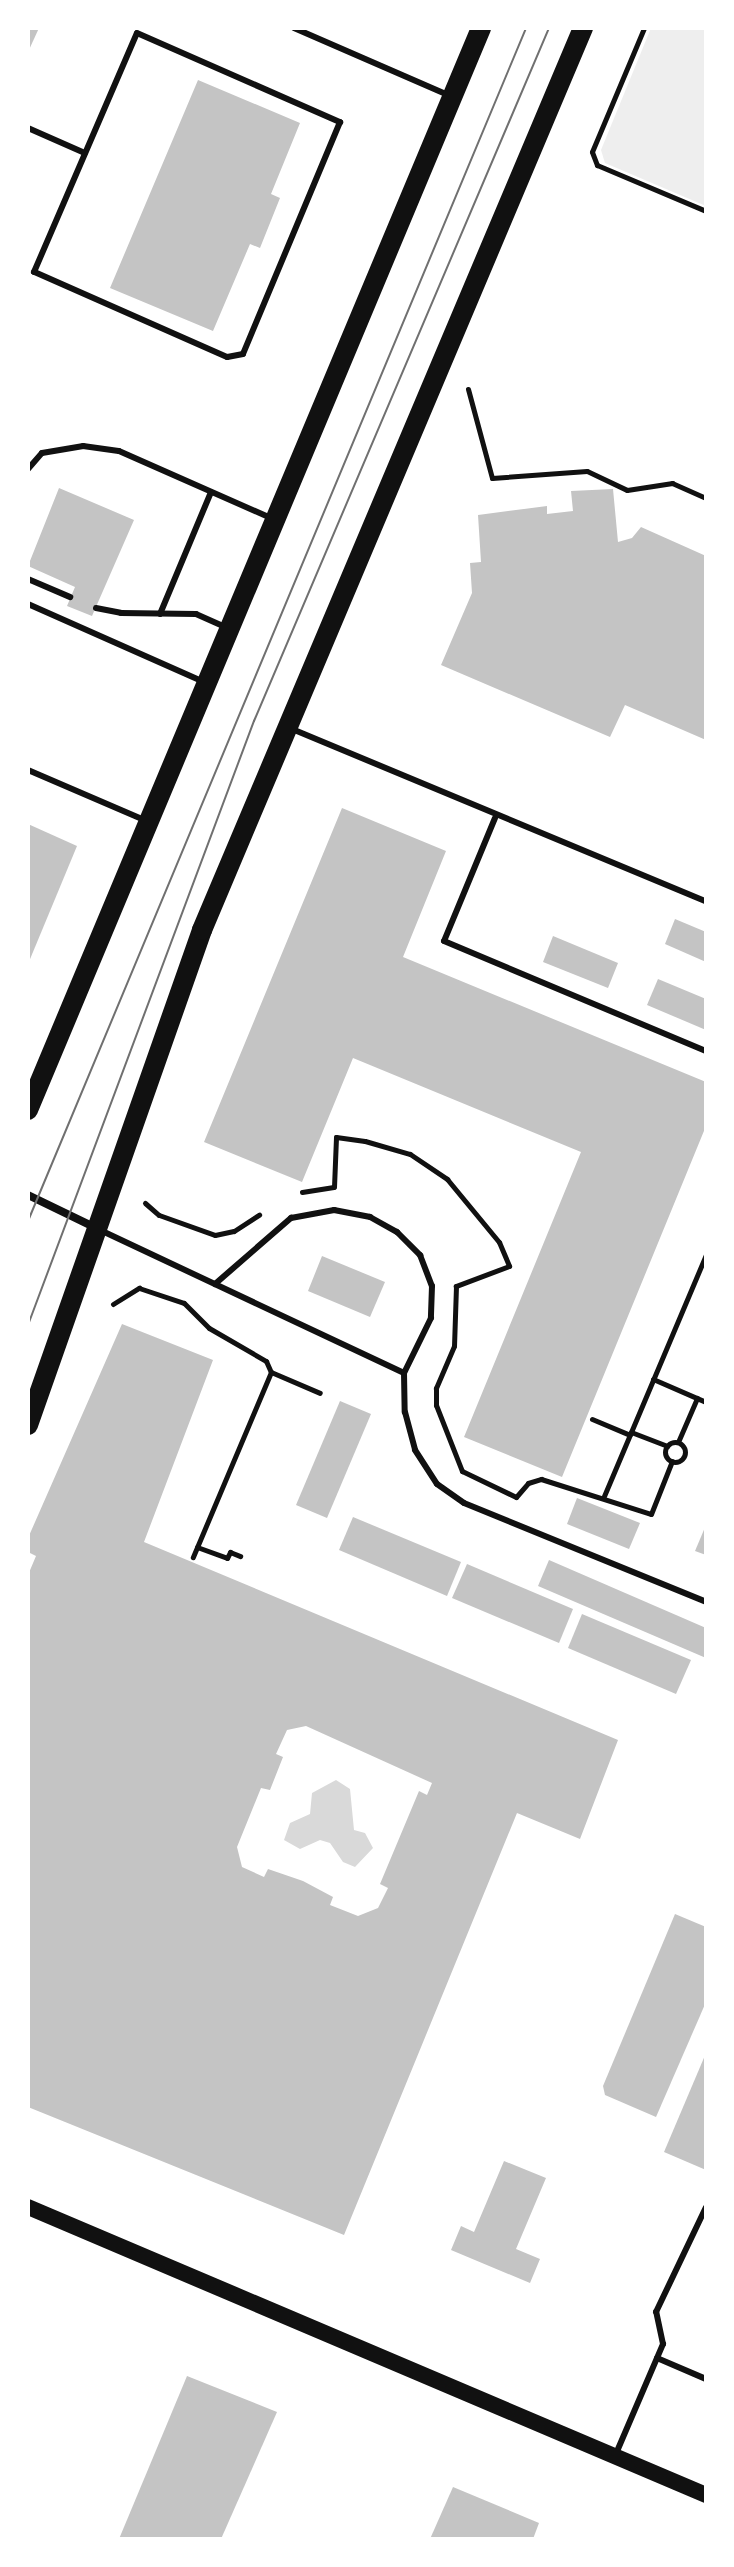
<!DOCTYPE html>
<html>
<head>
<meta charset="utf-8">
<style>
  body { margin:0 }
  #map { position:relative; width:734px; height:2567px; overflow:hidden; background:#fff; font-family:"Varela Round",sans-serif }
  div>[style] { position:absolute }
  .green>* { inset:0; background:#eee }
  .water>* { inset:0; background:#d9d9d9 }
  .building>* { inset:0; background:#c4c4c4 }
  .path>* { height:5px; margin:-2.5px; padding:0 2.5px; transform-origin:2.5px; border-radius:2.5px; background:#111 }
  .path>.ring { margin:-2.5px; padding:0; box-sizing:content-box; background:none; border:5px solid #111; border-radius:50% }
  .service>* { height:6px; margin:-3px; padding:0 3px; transform-origin:3px; border-radius:3px; background:#111 }
  .minor>* { height:8px; margin:-4px; padding:0 4px; transform-origin:4px; border-radius:4px; background:#111 }
  .secondary>* { height:16px; margin:-8px; padding:0 8px; transform-origin:8px; border-radius:8px; background:#111 }
  .primary>* { height:20px; margin:-10px; padding:0 10px; transform-origin:10px; border-radius:10px; background:#111 }
  .tram>* { height:2px; margin:-1px; padding:0 1px; transform-origin:1px; border-radius:1px; background:#707070 }
  span { translate:-50% -50%; white-space:nowrap; text-align:center; line-height:1.15; -webkit-text-stroke:8px #fff; paint-order:stroke }
  .frame { position:absolute; inset:0; border:30px solid #fff; pointer-events:none }
</style>
</head>
<body>
<div id="map">
  <div class="green">
    <div style="clip-path:polygon(651px 28px,706px 28px,706px 206px,605px 163px,601px 150px)"></div>
  </div>
  <div class="water">
    <div style="clip-path:polygon(336px 1780px,350px 1789px,354px 1830px,365px 1833px,373px 1848px,355px 1867px,343px 1862px,330px 1843px,320px 1840px,300px 1849px,284px 1840px,290px 1823px,310px 1814px,312px 1793px)"></div>
  </div>
  <div class="building">
    <div style="clip-path:polygon(28px 28px,39px 28px,28px 52px)"></div>
    <div style="clip-path:polygon(198px 80px,300px 123px,271px 194px,280px 198px,260px 248px,250px 244px,213px 331px,110px 288px)"></div>
    <div style="clip-path:polygon(59px 488px,134px 520px,92px 616px,67px 606px,75px 587px,28px 566px)"></div>
    <div style="clip-path:polygon(613px 489px,618px 542px,632px 538px,641px 527px,706px 556px,706px 740px,625px 705px,610px 737px,441px 665px,472px 593px,470px 563px,481px 562px,478px 515px,547px 506px,547px 514px,573px 511px,571px 491px)"></div>
    <div style="clip-path:polygon(342px 808px,446px 851px,403px 957px,706px 1082px,706px 1126px,562px 1477px,464px 1437px,581px 1152px,353px 1058px,302px 1182px,204px 1142px)"></div>
    <div style="clip-path:polygon(28px 824px,77px 846px,28px 964px)"></div>
    <div style="clip-path:polygon(675px 919px,706px 932px,706px 962px,665px 944px)"></div>
    <div style="clip-path:polygon(553px 936px,618px 963px,608px 988px,543px 962px)"></div>
    <div style="clip-path:polygon(658px 979px,706px 999px,706px 1030px,647px 1005px)"></div>
    <div style="clip-path:polygon(322px 1256px,385px 1282px,370px 1317px,308px 1291px)"></div>
    <div style="clip-path:polygon(evenodd,122px 1324px,213px 1360px,144px 1542px,618px 1740px,580px 1839px,517px 1813px,344px 2235px,28px 2107px,28px 1575px,36px 1556px,28px 1552px,28px 1538px,122px 1324px,306px 1726px,432px 1783px,427px 1795px,419px 1791px,380px 1884px,388px 1888px,378px 1908px,358px 1916px,330px 1905px,333px 1897px,303px 1881px,268px 1869px,264px 1877px,242px 1867px,237px 1847px,261px 1788px,270px 1790px,283px 1757px,276px 1754px,287px 1730px,306px 1726px)"></div>
    <div style="clip-path:polygon(340px 1401px,371px 1414px,327px 1518px,296px 1505px)"></div>
    <div style="clip-path:polygon(577px 1498px,640px 1523px,629px 1549px,567px 1524px)"></div>
    <div style="clip-path:polygon(353px 1517px,461px 1562px,447px 1596px,339px 1550px)"></div>
    <div style="clip-path:polygon(706px 1525px,706px 1555px,695px 1551px)"></div>
    <div style="clip-path:polygon(549px 1560px,706px 1628px,706px 1658px,538px 1586px)"></div>
    <div style="clip-path:polygon(467px 1564px,573px 1609px,559px 1643px,452px 1598px)"></div>
    <div style="clip-path:polygon(582px 1614px,691px 1660px,676px 1694px,568px 1648px)"></div>
    <div style="clip-path:polygon(675px 1914px,706px 1927px,706px 2002px,656px 2117px,605px 2095px,603px 2086px)"></div>
    <div style="clip-path:polygon(706px 2053px,706px 2170px,664px 2152px)"></div>
    <div style="clip-path:polygon(504px 2161px,546px 2178px,516px 2249px,540px 2259px,530px 2283px,451px 2250px,461px 2226px,474px 2232px)"></div>
    <div style="clip-path:polygon(187px 2376px,277px 2412px,221px 2539px,119px 2539px)"></div>
    <div style="clip-path:polygon(453px 2487px,539px 2523px,533px 2539px,430px 2539px)"></div>
  </div>
  <div class="path">
    <div style="left:644px;top:28px;width:134px;rotate:112.8deg"></div>
    <div style="left:592px;top:152px;width:14px;rotate:69deg"></div>
    <div style="left:597px;top:165px;width:118px;rotate:22.9deg"></div>
    <div style="left:468px;top:389px;width:92px;rotate:74.9deg"></div>
    <div style="left:492px;top:478px;width:95px;rotate:-4.2deg"></div>
    <div style="left:587px;top:471px;width:44px;rotate:25.4deg"></div>
    <div style="left:627px;top:490px;width:46px;rotate:-8.8deg"></div>
    <div style="left:672px;top:483px;width:37px;rotate:24deg"></div>
    <div style="left:302px;top:1192px;width:32px;rotate:-9deg"></div>
    <div style="left:334px;top:1187px;width:50px;rotate:-87.7deg"></div>
    <div style="left:336px;top:1137px;width:29px;rotate:8deg"></div>
    <div style="left:365px;top:1141px;width:47px;rotate:16.1deg"></div>
    <div style="left:410px;top:1154px;width:45px;rotate:34deg"></div>
    <div style="left:447px;top:1179px;width:82px;rotate:50.5deg"></div>
    <div style="left:499px;top:1242px;width:26px;rotate:67deg"></div>
    <div style="left:509px;top:1266px;width:57px;rotate:159.3deg"></div>
    <div style="left:456px;top:1286px;width:60px;rotate:91.9deg"></div>
    <div style="left:454px;top:1346px;width:46px;rotate:113.2deg"></div>
    <div style="left:436px;top:1388px;width:17px;rotate:90deg"></div>
    <div style="left:436px;top:1405px;width:71px;rotate:68.5deg"></div>
    <div style="left:462px;top:1471px;width:60px;rotate:25.7deg"></div>
    <div style="left:516px;top:1497px;width:18px;rotate:-49deg"></div>
    <div style="left:528px;top:1483px;width:14px;rotate:-17deg"></div>
    <div style="left:541px;top:1479px;width:115px;rotate:17.7deg"></div>
    <div style="left:651px;top:1514px;width:57px;rotate:-68.4deg"></div>
    <div style="left:145px;top:1203px;width:18px;rotate:41deg"></div>
    <div style="left:159px;top:1215px;width:59px;rotate:19.7deg"></div>
    <div style="left:215px;top:1235px;width:19px;rotate:-12deg"></div>
    <div style="left:234px;top:1231px;width:30px;rotate:-33deg"></div>
    <div style="left:113px;top:1304px;width:31px;rotate:-32deg"></div>
    <div style="left:139px;top:1288px;width:47px;rotate:18.4deg"></div>
    <div style="left:184px;top:1303px;width:35px;rotate:45deg"></div>
    <div style="left:209px;top:1328px;width:66px;rotate:30.1deg"></div>
    <div style="left:266px;top:1361px;width:12px;rotate:66deg"></div>
    <div style="left:271px;top:1372px;width:201px;rotate:112.9deg"></div>
    <div style="left:271px;top:1372px;width:53px;rotate:23.2deg"></div>
    <div style="left:653px;top:1379px;width:58px;rotate:23.5deg"></div>
    <div style="left:592px;top:1419px;width:41px;rotate:22.8deg"></div>
    <div style="left:631px;top:1432px;width:39px;rotate:21deg"></div>
    <div class="ring" style="left:665px;top:1442px;width:15px;height:15px"></div>
    <div style="left:678px;top:1442px;width:48px;rotate:-66.6deg"></div>
    <div style="left:604px;top:1496px;width:263px;rotate:-67.1deg"></div>
    <div style="left:197px;top:1547px;width:32px;rotate:20deg"></div>
    <div style="left:227px;top:1558px;width:7px;rotate:-63deg"></div>
    <div style="left:230px;top:1552px;width:11px;rotate:22deg"></div>
  </div>
  <div class="service">
    <div style="left:294px;top:28px;width:168px;rotate:23.5deg"></div>
    <div style="left:137px;top:33px;width:222px;rotate:23.7deg"></div>
    <div style="left:340px;top:122px;width:251px;rotate:112.7deg"></div>
    <div style="left:243px;top:354px;width:16px;rotate:169deg"></div>
    <div style="left:227px;top:357px;width:211px;rotate:-156.2deg"></div>
    <div style="left:34px;top:272px;width:260px;rotate:-66.7deg"></div>
    <div style="left:28px;top:128px;width:62px;rotate:23.7deg"></div>
    <div style="left:28px;top:469px;width:21px;rotate:-49deg"></div>
    <div style="left:42px;top:453px;width:42px;rotate:-9.7deg"></div>
    <div style="left:83px;top:446px;width:36px;rotate:8deg"></div>
    <div style="left:119px;top:451px;width:166px;rotate:23.8deg"></div>
    <div style="left:28px;top:579px;width:46px;rotate:23.2deg"></div>
    <div style="left:28px;top:604px;width:190px;rotate:23.9deg"></div>
    <div style="left:96px;top:608px;width:25px;rotate:11deg"></div>
    <div style="left:121px;top:613px;width:75px;rotate:0.8deg"></div>
    <div style="left:196px;top:614px;width:32px;rotate:24deg"></div>
    <div style="left:160px;top:614px;width:132px;rotate:-67.3deg"></div>
    <div style="left:292px;top:729px;width:448px;rotate:22.6deg"></div>
    <div style="left:28px;top:770px;width:126px;rotate:23.3deg"></div>
    <div style="left:495px;top:818px;width:133px;rotate:112.5deg"></div>
    <div style="left:444px;top:941px;width:284px;rotate:22.8deg"></div>
    <div style="left:100px;top:1230px;width:336px;rotate:25.2deg"></div>
    <div style="left:404px;top:1373px;width:39px;rotate:89deg"></div>
    <div style="left:405px;top:1412px;width:39px;rotate:75deg"></div>
    <div style="left:415px;top:1450px;width:40px;rotate:57.1deg"></div>
    <div style="left:437px;top:1484px;width:33px;rotate:35deg"></div>
    <div style="left:464px;top:1503px;width:261px;rotate:22.2deg"></div>
    <div style="left:215px;top:1284px;width:101px;rotate:-41deg"></div>
    <div style="left:291px;top:1218px;width:44px;rotate:-10.5deg"></div>
    <div style="left:334px;top:1210px;width:37px;rotate:11deg"></div>
    <div style="left:370px;top:1217px;width:31px;rotate:29deg"></div>
    <div style="left:397px;top:1232px;width:33px;rotate:45deg"></div>
    <div style="left:420px;top:1255px;width:33px;rotate:69deg"></div>
    <div style="left:432px;top:1286px;width:32px;rotate:92deg"></div>
    <div style="left:431px;top:1318px;width:61px;rotate:116.1deg"></div>
    <div style="left:657px;top:2358px;width:53px;rotate:23.2deg"></div>
    <div style="left:615px;top:2456px;width:122px;rotate:-66.8deg"></div>
    <div style="left:663px;top:2344px;width:33px;rotate:-102deg"></div>
    <div style="left:656px;top:2312px;width:116px;rotate:-64.5deg"></div>
  </div>
  <div class="minor">
    <div style="left:28px;top:1195px;width:76px;rotate:25.9deg"></div>
  </div>
  <div class="secondary">
    <div style="left:28px;top:2207px;width:737px;rotate:23.01deg"></div>
  </div>
  <div class="primary">
    <div style="left:28px;top:1110px;width:1173px;rotate:-67.28deg"></div>
    <div style="left:28px;top:1425px;width:525px;rotate:-70.63deg"></div>
    <div style="left:202px;top:930px;width:979px;rotate:-67.1deg"></div>
  </div>
  <div class="tram">
    <div style="left:28px;top:1221px;width:1293px;rotate:-67.34deg"></div>
    <div style="left:28px;top:1325px;width:645px;rotate:-69.49deg"></div>
    <div style="left:254px;top:721px;width:753px;rotate:-66.94deg"></div>
  </div>
  <div class="frame"></div>
</div>
</body>
</html>
